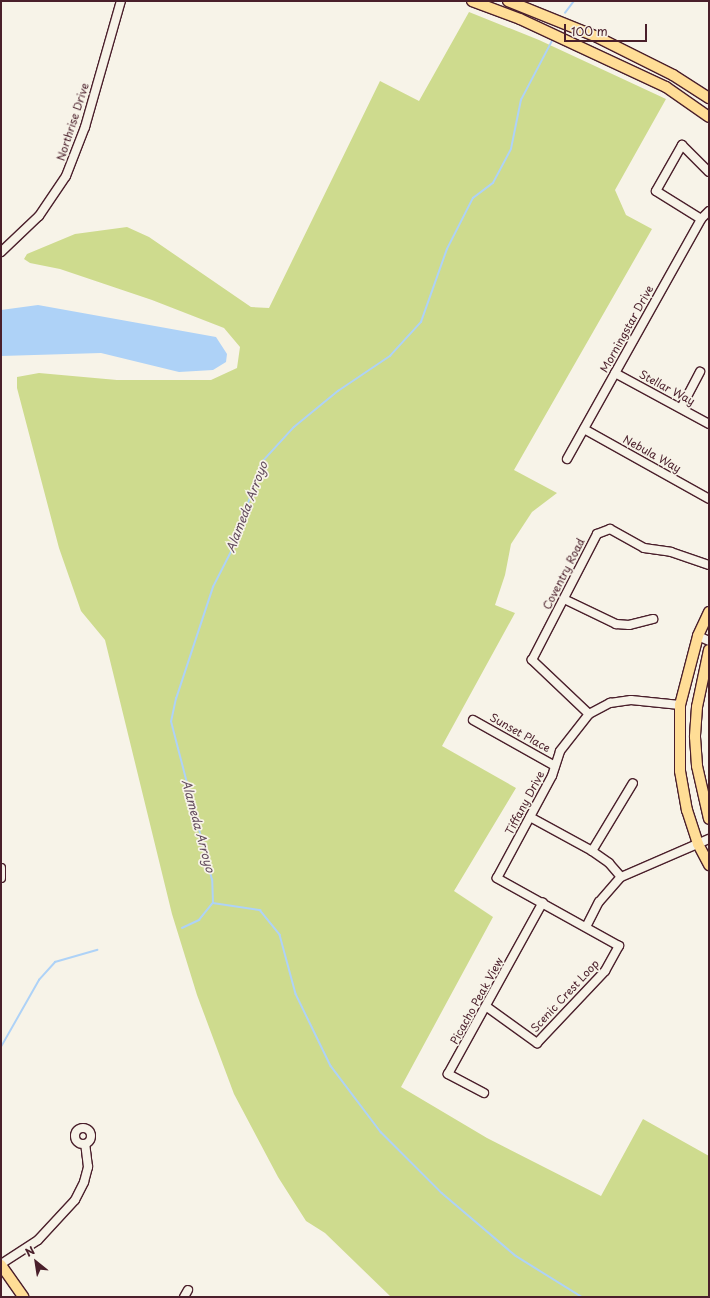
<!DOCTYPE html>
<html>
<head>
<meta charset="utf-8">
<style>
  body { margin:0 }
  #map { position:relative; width:710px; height:1298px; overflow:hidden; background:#f7f3e8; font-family:"Playpen Sans",sans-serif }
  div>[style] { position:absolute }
  .green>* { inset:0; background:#cedb8e }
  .water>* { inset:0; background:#aed2f7 }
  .stream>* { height:1.5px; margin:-0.75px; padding:0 0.75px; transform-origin:0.75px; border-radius:0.75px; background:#aed2f7 }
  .roads { filter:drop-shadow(1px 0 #4a1f2b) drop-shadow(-1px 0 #4a1f2b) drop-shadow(0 1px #4a1f2b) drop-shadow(0 -1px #4a1f2b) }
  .minor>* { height:8px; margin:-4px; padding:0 4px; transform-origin:4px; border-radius:4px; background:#f7f3e8 }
  .minor>.ring { margin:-4px; padding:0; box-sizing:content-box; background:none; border:8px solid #f7f3e8; border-radius:50% }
  .major>* { height:10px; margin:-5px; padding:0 5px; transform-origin:5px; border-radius:5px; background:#ffdd96 }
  span { translate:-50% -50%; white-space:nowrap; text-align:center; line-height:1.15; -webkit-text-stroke:3.5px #f7f3e8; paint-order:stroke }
  .street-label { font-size:11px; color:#4a1f2b }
  .water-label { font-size:12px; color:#634c5e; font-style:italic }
  .frame { position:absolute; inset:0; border:2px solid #4a1f2b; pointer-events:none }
  .north { position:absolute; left:16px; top:1242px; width:40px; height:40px; -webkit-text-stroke:3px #f7f3e8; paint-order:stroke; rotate:330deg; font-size:11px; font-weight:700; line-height:16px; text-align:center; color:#4a1f2b }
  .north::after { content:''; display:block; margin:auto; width:14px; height:18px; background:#4a1f2b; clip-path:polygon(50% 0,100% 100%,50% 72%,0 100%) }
  .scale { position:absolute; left:564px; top:24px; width:83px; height:18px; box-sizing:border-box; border:2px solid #4a1f2b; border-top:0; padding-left:5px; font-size:12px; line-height:14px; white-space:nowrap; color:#4a1f2b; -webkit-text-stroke:3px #f7f3e8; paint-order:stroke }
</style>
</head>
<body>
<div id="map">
  <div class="green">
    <div style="clip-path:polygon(469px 12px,539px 40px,666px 99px,615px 190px,626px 215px,652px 229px,514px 470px,557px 493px,532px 512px,511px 544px,505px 575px,495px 605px,515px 613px,442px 746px,516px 788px,454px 891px,493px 917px,401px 1087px,487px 1138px,601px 1196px,643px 1119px,709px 1156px,709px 1297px,391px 1297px,325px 1233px,306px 1221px,278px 1177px,234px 1094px,197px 995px,172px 914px,105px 640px,81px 611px,59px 548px,17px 388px,17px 377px,39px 373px,117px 380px,211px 380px,237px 368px,240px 347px,224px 328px,152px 300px,60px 269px,30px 263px,24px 259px,27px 254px,75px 234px,127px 227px,149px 237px,251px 307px,269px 308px,380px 81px,419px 101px)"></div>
  </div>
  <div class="water">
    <div style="clip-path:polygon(38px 305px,216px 337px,227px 354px,226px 362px,213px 370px,179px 372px,101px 353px,1px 356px,1px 310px)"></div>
  </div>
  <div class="stream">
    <div style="left:565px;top:13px;width:15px;rotate:-53deg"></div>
    <div style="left:213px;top:903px;width:48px;rotate:8.5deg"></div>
    <div style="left:260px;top:910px;width:32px;rotate:51deg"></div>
    <div style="left:280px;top:935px;width:61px;rotate:74.8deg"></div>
    <div style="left:296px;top:994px;width:80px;rotate:64.1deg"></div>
    <div style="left:331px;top:1066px;width:83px;rotate:52.9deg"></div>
    <div style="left:381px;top:1132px;width:86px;rotate:45deg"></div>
    <div style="left:442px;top:1193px;width:97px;rotate:40.4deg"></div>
    <div style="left:516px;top:1256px;width:78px;rotate:31.8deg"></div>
    <div style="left:182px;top:928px;width:19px;rotate:-25deg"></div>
    <div style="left:199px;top:920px;width:22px;rotate:-51deg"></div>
    <div style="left:213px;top:903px;width:23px;rotate:-92deg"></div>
    <div style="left:212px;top:880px;width:163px;rotate:-104.5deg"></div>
    <div style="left:171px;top:722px;width:24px;rotate:-78deg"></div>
    <div style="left:176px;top:699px;width:118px;rotate:-71.7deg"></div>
    <div style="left:213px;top:587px;width:44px;rotate:-62.9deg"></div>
    <div style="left:233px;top:548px;width:91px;rotate:-71.4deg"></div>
    <div style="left:262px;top:462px;width:47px;rotate:-47.6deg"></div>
    <div style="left:294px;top:427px;width:57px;rotate:-39.3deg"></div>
    <div style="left:338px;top:391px;width:63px;rotate:-33.9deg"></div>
    <div style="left:390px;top:356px;width:46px;rotate:-47.6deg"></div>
    <div style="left:421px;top:322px;width:77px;rotate:-70.4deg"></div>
    <div style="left:447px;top:249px;width:57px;rotate:-63deg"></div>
    <div style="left:473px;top:198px;width:25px;rotate:-37deg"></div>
    <div style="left:493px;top:183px;width:38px;rotate:-62deg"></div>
    <div style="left:511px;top:149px;width:50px;rotate:-78.5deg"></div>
    <div style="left:521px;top:100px;width:67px;rotate:-62.3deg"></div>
    <div style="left:1px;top:1047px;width:77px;rotate:-60.4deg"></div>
    <div style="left:39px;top:980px;width:24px;rotate:-48deg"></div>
    <div style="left:55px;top:962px;width:44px;rotate:-15.9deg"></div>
  </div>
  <div class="roads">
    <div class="minor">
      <div style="left:701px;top:219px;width:53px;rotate:-148.1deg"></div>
      <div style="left:656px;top:191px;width:53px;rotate:-60.5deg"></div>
      <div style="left:682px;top:145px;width:38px;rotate:45deg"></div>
      <div style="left:1px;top:252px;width:52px;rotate:-43.5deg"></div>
      <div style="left:39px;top:216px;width:48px;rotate:-56deg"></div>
      <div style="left:66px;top:176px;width:53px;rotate:-68.8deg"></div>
      <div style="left:85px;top:127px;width:131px;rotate:-74.1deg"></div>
      <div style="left:615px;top:373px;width:107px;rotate:28.5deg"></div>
      <div style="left:681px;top:408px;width:41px;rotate:-62.2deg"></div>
      <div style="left:584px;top:429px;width:143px;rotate:29.2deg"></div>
      <div style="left:567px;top:459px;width:275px;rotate:-60.8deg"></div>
      <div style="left:701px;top:219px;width:11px;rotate:-45deg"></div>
      <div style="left:564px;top:599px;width:58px;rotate:25.7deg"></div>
      <div style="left:616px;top:624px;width:13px;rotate:4deg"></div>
      <div style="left:629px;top:625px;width:25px;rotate:-14deg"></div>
      <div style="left:698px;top:636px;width:12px;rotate:24deg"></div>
      <div style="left:589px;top:714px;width:79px;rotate:-136.5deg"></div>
      <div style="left:532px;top:660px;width:142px;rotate:-62.7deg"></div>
      <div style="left:597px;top:534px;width:14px;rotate:-21deg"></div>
      <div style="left:610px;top:529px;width:39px;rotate:29deg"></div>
      <div style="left:644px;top:548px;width:27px;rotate:8deg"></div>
      <div style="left:671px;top:552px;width:40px;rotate:18.9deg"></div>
      <div style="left:473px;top:720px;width:94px;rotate:29.3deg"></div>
      <div style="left:530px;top:817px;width:71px;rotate:28.7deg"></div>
      <div style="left:592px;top:851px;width:21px;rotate:35deg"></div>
      <div style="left:609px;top:863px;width:18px;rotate:49deg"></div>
      <div style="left:592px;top:851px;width:79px;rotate:-58.9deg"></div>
      <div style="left:1px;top:868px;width:10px;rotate:90deg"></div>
      <div style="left:586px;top:927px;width:28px;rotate:-63deg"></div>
      <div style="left:599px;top:902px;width:33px;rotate:-49deg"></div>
      <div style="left:621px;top:877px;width:96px;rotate:-23.4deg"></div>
      <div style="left:487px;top:1007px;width:62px;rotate:35.8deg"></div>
      <div style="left:537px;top:1043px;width:99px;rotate:-46.6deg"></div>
      <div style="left:605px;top:971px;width:29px;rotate:-61deg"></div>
      <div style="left:619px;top:946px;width:140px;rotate:-150.9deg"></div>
      <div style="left:497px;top:878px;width:116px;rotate:-61.7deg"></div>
      <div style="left:552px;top:776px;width:26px;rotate:-72deg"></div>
      <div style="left:560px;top:751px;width:47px;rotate:-51.9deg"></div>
      <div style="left:589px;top:714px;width:24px;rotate:-28deg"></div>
      <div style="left:610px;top:703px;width:21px;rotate:-8deg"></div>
      <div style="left:631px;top:700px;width:49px;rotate:5.8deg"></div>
      <div style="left:484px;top:1093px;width:41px;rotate:-152.2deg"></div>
      <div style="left:448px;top:1074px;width:196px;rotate:-61.1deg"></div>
      <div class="ring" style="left:75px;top:1128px;width:8px;height:8px"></div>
      <div style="left:1px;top:1264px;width:44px;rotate:-33deg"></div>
      <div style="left:38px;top:1240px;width:54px;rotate:-47.2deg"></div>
      <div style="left:75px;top:1200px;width:20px;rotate:-63deg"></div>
      <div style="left:84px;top:1182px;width:16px;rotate:-75deg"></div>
      <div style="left:88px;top:1167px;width:23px;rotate:-97deg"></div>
      <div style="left:184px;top:1297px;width:8px;rotate:-60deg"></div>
    </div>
    <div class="major">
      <div style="left:472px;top:1px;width:51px;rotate:20.6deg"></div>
      <div style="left:520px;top:19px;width:161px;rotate:25deg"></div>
      <div style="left:666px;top:87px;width:52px;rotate:34.9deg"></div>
      <div style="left:508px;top:1px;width:96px;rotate:22deg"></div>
      <div style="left:597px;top:37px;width:85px;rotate:26.6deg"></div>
      <div style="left:673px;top:75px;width:43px;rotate:32.6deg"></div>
      <div style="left:709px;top:612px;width:26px;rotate:115deg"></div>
      <div style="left:698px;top:636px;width:71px;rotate:104.6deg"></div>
      <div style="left:680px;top:705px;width:66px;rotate:90deg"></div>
      <div style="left:680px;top:771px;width:40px;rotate:80deg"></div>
      <div style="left:687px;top:810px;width:36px;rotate:72deg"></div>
      <div style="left:698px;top:844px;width:24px;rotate:62deg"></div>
      <div style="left:709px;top:650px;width:58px;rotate:101.9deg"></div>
      <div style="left:697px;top:707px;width:30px;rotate:94deg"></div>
      <div style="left:695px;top:737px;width:29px;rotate:86deg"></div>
      <div style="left:697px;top:766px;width:54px;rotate:77.2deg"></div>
      <div style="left:1px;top:1265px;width:39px;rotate:55deg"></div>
    </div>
  </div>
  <div class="street-label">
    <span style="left:73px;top:122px;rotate:-72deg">Northrise Drive</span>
    <span style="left:627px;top:329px;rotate:-61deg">Morningstar Drive</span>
    <span style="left:667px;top:388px;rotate:28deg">Stellar Way</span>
    <span style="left:652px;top:454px;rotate:29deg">Nebula Way</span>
    <span style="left:564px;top:574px;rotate:-63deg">Coventry Road</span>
    <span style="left:520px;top:733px;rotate:29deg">Sunset Place</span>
    <span style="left:525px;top:803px;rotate:-62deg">Tiffany Drive</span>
    <span style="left:565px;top:996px;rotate:-47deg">Scenic Crest Loop</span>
    <span style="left:477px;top:1001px;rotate:-61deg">Picacho Peak View</span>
  </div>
  <div class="water-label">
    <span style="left:247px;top:507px;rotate:-69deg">Alameda Arroyo</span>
    <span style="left:198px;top:826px;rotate:75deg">Alameda Arroyo</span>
  </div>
  <div class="frame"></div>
  <div class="north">N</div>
  <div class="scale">100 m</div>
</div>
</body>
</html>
